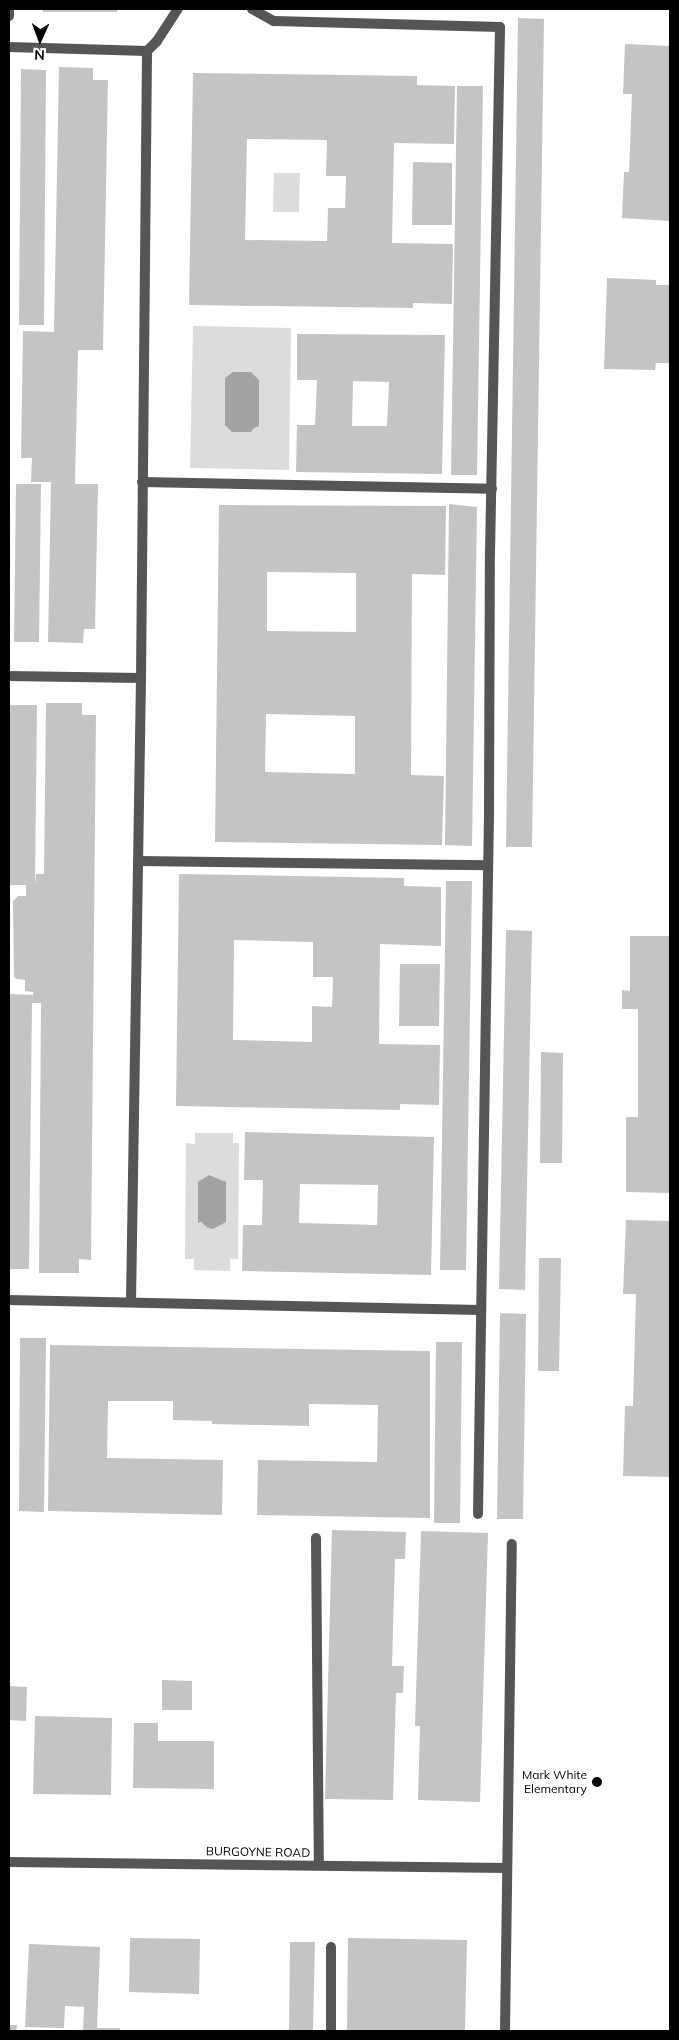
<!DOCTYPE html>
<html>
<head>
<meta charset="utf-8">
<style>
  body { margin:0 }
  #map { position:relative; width:679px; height:2040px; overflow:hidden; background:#fff; font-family:Mulish,sans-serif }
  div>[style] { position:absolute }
  .green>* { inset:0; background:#dcdcdc }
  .water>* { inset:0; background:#a3a3a3 }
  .building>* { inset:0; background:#c4c4c4 }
  .lane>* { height:10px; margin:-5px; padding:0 5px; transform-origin:5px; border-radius:5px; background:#555 }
  .street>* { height:10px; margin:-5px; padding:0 5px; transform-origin:5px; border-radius:5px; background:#555 }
  .dots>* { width:14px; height:14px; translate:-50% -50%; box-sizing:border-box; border:2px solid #fff; border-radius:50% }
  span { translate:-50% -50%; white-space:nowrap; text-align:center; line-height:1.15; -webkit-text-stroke:4.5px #fff; paint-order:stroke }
  .poi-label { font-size:12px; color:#000 }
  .right { translate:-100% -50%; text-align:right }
  .street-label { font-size:12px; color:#000 }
  .frame { position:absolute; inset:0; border:10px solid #000; pointer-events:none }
  .north { position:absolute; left:15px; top:15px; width:50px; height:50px; -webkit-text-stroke:4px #fff; paint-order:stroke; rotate:182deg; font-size:14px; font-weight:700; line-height:20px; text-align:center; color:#000 }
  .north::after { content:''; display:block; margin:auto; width:18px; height:22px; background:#000; clip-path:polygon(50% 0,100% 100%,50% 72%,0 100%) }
</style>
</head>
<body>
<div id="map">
  <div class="green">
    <div style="clip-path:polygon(274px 173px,300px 173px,299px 212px,273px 212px)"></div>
    <div style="clip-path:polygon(193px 326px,291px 328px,289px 470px,190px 468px)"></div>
    <div style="clip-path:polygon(195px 1133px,233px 1133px,233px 1143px,239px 1143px,238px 1259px,230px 1259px,230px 1271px,194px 1270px,194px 1259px,185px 1259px,186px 1143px,195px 1144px)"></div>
  </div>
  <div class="water">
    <div style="clip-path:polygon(233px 372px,251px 372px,259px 380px,259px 426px,254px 428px,251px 432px,232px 432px,225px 425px,225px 378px)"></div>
    <div style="clip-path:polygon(209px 1175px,226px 1182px,226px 1222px,213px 1229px,208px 1228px,201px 1222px,198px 1223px,198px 1182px)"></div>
  </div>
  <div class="building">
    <div style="clip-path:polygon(43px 9px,117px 9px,117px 12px,43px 12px)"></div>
    <div style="clip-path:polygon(518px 18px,544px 19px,532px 847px,506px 847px)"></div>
    <div style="clip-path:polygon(625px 44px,670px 46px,670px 221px,622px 218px,624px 172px,629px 172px,632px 94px,623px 94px)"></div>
    <div style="clip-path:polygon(59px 67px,93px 68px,93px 80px,108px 80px,103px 350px,78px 350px,75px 484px,98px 484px,95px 629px,84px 629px,83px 643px,48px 642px,51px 482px,31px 482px,32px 458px,21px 458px,23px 331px,54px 332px)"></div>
    <div style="clip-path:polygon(21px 69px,46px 70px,44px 325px,19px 325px)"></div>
    <div style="clip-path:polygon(evenodd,193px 73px,417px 76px,417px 85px,455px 86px,454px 144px,394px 143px,392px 243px,453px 244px,452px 304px,413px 303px,413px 308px,189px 305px,193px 73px,247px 139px,327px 140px,326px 176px,346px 176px,345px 208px,328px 208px,327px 241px,245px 240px,247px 139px)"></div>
    <div style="clip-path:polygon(457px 86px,483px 86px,477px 475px,451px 475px)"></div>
    <div style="clip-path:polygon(413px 162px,452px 163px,452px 225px,412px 225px)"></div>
    <div style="clip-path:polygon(607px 278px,656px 280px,656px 285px,670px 285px,670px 363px,656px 363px,655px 370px,604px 369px)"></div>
    <div style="clip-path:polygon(evenodd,297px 334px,445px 335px,442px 474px,296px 472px,297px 425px,315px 425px,317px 380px,297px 380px,297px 334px,353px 381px,389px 382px,387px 426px,352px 426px,353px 381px)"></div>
    <div style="clip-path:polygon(16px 484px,41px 484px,39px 642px,14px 642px)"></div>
    <div style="clip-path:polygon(449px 504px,477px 507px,472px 846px,445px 845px)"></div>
    <div style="clip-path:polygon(evenodd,219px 505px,446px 506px,445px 575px,412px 574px,411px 775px,444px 776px,442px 845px,215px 842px,219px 505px,267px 572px,356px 573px,356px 632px,267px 631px,267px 572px,219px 505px,266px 714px,355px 716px,355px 774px,265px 772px,266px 714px)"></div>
    <div style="clip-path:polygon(46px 703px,82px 703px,82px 715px,96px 715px,91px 1260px,79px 1259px,79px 1273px,39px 1273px,41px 1003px,32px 1003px,29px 1269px,9px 1269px,9px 994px,33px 995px,33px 992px,25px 991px,25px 980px,16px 979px,14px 976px,13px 901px,18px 896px,26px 896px,26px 885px,9px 885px,10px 705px,37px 705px,35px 886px,36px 874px,44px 874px)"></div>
    <div style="clip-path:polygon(evenodd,179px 874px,404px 878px,404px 886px,441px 887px,441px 946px,380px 944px,379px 1044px,440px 1045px,439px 1105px,400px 1104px,400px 1110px,176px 1106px,179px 874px,234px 940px,313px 942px,313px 977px,333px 977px,332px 1007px,312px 1006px,312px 1042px,233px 1040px,234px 940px)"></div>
    <div style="clip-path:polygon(446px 881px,472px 881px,466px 1270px,440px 1270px)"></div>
    <div style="clip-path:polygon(506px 930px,532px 931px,525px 1290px,499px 1289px)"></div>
    <div style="clip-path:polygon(630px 936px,670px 936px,670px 1193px,626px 1192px,626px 1117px,638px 1117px,638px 1009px,622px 1009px,622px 990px,630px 991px)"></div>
    <div style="clip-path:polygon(400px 964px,440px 964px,439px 1026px,399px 1026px)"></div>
    <div style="clip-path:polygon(541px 1052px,563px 1053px,562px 1163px,540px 1163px)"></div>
    <div style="clip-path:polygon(evenodd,245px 1132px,434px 1137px,431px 1275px,242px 1271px,243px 1225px,262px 1225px,263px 1180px,244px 1180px,245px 1132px,300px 1184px,378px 1185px,377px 1225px,299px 1223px,300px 1184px)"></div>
    <div style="clip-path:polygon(626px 1220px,670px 1221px,670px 1477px,623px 1476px,625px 1406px,633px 1406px,636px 1294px,623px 1294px)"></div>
    <div style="clip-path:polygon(539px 1258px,561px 1258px,559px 1371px,538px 1371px)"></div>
    <div style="clip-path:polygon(500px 1313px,526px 1314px,523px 1519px,497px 1519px)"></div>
    <div style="clip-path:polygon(20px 1338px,46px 1338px,44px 1512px,19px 1511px)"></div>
    <div style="clip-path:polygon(436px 1342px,462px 1342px,460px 1523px,434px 1523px)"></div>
    <div style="clip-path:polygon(50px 1345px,430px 1351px,430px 1518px,257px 1515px,258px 1460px,377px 1462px,378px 1405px,309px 1404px,309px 1426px,212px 1424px,212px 1421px,173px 1420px,173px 1401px,108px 1401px,107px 1458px,223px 1460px,222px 1515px,48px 1511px)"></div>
    <div style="clip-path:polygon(332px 1530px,406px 1532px,405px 1559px,395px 1559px,392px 1666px,404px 1666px,403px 1693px,396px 1693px,393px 1800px,325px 1799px)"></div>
    <div style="clip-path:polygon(421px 1531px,488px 1533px,480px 1802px,418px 1800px,420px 1726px,415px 1726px)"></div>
    <div style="clip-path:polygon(162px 1680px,192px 1681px,192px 1710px,162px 1710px)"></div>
    <div style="clip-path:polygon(9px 1686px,27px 1687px,26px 1721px,9px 1720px)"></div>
    <div style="clip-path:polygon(35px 1716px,112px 1718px,111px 1795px,33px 1794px)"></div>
    <div style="clip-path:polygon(134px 1723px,158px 1723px,158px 1741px,214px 1741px,214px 1789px,133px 1788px)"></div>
    <div style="clip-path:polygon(130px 1938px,200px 1939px,199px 1994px,129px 1992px)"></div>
    <div style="clip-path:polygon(348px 1938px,467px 1940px,465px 2031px,347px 2031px)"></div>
    <div style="clip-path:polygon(290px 1942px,315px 1942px,313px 2031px,289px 2031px)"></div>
    <div style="clip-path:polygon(29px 1944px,100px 1947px,97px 2028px,120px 2028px,120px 2031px,83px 2031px,84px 2007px,65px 2006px,64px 2028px,25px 2027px)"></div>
    <div style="clip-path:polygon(9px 2025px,17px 2025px,16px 2031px,9px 2031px)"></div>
  </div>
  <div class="lane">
    <div style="left:9px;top:16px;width:7px;rotate:-90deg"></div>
    <div style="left:9px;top:47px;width:138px;rotate:1.7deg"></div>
    <div style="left:142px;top:482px;width:350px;rotate:1.1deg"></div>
    <div style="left:9px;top:676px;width:132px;rotate:0.9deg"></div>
    <div style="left:138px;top:861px;width:350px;rotate:0.7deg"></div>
    <div style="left:9px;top:1300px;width:472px;rotate:1.2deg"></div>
    <div style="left:131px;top:1301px;width:623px;rotate:-89.08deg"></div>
    <div style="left:141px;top:678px;width:627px;rotate:-89.45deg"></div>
    <div style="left:147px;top:51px;width:14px;rotate:-45deg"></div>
    <div style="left:157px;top:41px;width:38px;rotate:-57deg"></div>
    <div style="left:478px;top:1514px;width:704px;rotate:-89.1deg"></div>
    <div style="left:489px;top:810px;width:257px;rotate:-89.8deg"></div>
    <div style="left:490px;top:553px;width:526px;rotate:-88.91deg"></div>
    <div style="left:316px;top:1538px;width:327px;rotate:89.5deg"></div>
    <div style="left:331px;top:1947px;width:84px;rotate:90deg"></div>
    <div style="left:505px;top:2031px;width:487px;rotate:-89.2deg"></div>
  </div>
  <div class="street">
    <div style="left:252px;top:9px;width:25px;rotate:29deg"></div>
    <div style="left:274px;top:21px;width:226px;rotate:1.5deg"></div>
    <div style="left:9px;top:1862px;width:498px;rotate:0.7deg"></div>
  </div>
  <div class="dots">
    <div style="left:597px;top:1782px;background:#000"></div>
  </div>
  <div class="poi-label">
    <span class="right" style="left:587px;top:1782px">Mark White<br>Elementary</span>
  </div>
  <div class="street-label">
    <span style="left:258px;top:1852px;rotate:1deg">BURGOYNE ROAD</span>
  </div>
  <div class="frame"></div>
  <div class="north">N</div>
</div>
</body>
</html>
